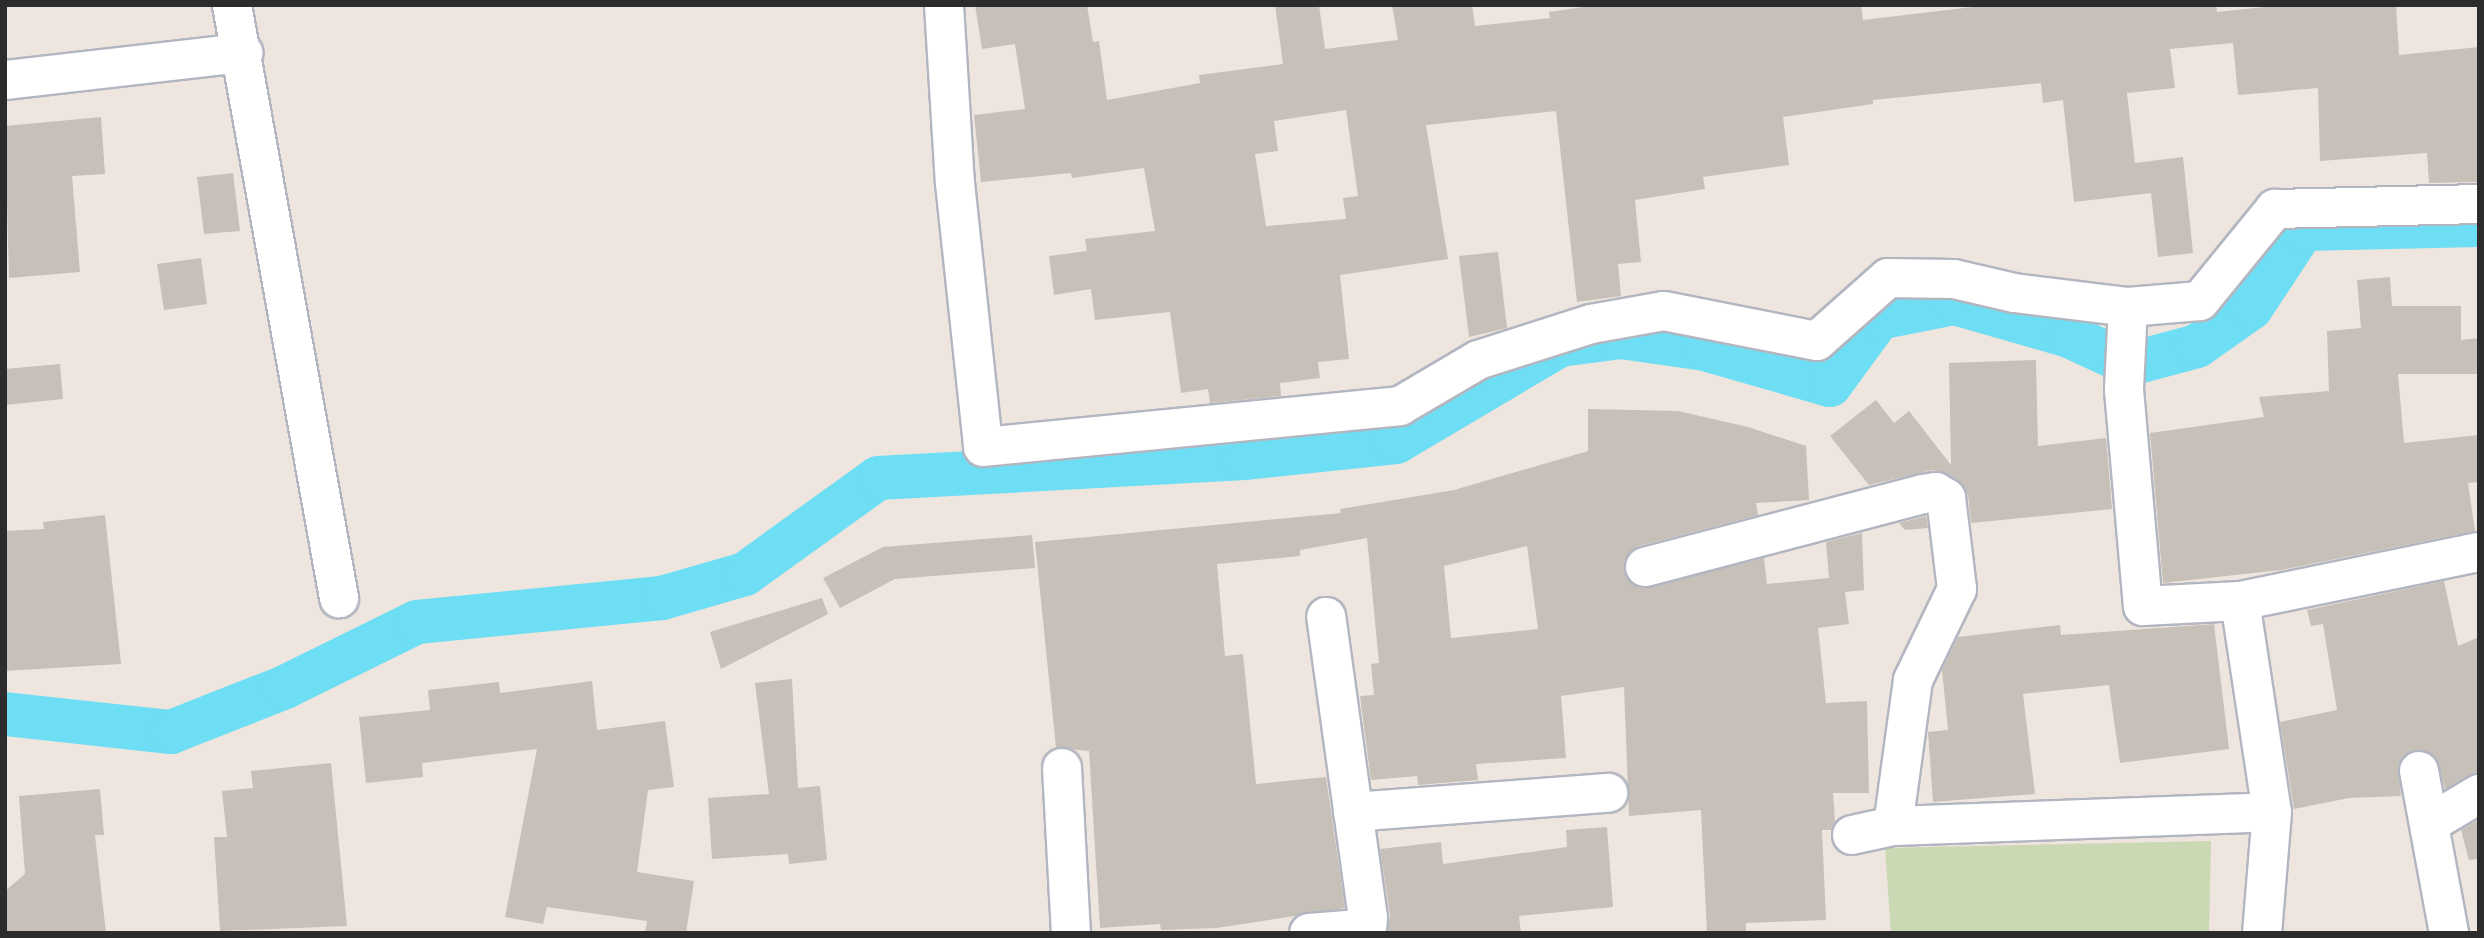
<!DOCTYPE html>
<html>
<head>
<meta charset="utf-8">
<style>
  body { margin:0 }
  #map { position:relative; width:2484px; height:938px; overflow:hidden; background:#eee5de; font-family:"PT Sans",sans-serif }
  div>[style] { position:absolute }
  .cemetery>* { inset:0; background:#cad8b4 }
  .canal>* { height:44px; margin:-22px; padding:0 22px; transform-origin:22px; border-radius:22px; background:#6ddef3 }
  .building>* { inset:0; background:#c6c0b9 }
  .roads { filter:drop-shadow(2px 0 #b2b6c0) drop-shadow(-2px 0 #b2b6c0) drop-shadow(0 2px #b2b6c0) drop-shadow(0 -2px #b2b6c0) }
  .minor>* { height:38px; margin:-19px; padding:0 19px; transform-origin:19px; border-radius:19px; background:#fff }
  span { translate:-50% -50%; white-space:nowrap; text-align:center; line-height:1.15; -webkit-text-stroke:5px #fff; paint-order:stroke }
  .frame { position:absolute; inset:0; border:7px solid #2c2c2c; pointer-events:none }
</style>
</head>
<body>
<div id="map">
  <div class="cemetery">
    <div style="clip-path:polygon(2211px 841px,2209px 933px,1891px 933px,1885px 848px)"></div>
  </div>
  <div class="canal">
    <div style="left:5px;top:714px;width:167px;rotate:6.2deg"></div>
    <div style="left:171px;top:732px;width:123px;rotate:-21.5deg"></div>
    <div style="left:285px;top:687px;width:147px;rotate:-26.2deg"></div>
    <div style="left:417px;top:622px;width:246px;rotate:-5.6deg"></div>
    <div style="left:662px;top:598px;width:86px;rotate:-16.1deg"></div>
    <div style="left:745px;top:574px;width:164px;rotate:-35.8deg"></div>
    <div style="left:878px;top:478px;width:367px;rotate:-3.1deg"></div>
    <div style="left:1244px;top:458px;width:153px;rotate:-6deg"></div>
    <div style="left:1396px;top:442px;width:191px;rotate:-30.6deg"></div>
    <div style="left:1560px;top:345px;width:62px;rotate:-7.5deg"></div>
    <div style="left:1621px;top:337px;width:85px;rotate:8.1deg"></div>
    <div style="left:1705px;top:349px;width:130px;rotate:16.1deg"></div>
    <div style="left:1830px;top:385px;width:83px;rotate:-53.8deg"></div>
    <div style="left:1879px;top:318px;width:77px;rotate:-11.2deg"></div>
    <div style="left:1955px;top:303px;width:119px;rotate:16.1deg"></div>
    <div style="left:2069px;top:336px;width:67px;rotate:24.7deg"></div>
    <div style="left:2130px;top:364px;width:69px;rotate:-15deg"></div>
    <div style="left:2197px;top:346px;width:66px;rotate:-35.1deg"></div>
    <div style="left:2251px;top:308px;width:95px;rotate:-56.6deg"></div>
    <div style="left:2303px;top:229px;width:176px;rotate:-1.3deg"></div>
  </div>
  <div class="building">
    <div style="clip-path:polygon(evenodd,975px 5px,1087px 5px,1093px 42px,1099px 41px,1107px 100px,1200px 83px,1199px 75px,1283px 64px,1275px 5px,1319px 5px,1325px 49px,1398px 40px,1392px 5px,1472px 5px,1475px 26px,1550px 18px,1549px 12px,1597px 5px,1861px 5px,1863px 20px,1989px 5px,2216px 5px,2217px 12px,2284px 5px,2396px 5px,2399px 55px,2479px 47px,2479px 182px,2429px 183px,2427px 153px,2320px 161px,2318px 88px,2238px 95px,2233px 43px,2170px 49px,2175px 88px,2127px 93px,2135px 163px,2183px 157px,2193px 253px,2158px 257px,2151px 193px,2074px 202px,2063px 100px,2043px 103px,2041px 83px,1873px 100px,1873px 104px,1783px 117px,1789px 165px,1703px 177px,1705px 189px,1635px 200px,1641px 262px,1618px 264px,1621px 296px,1577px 302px,1556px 111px,1426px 125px,1448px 259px,1340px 275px,1349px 359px,1318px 362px,1320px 378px,1280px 383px,1281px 396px,1210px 403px,1208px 389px,1181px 393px,1170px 312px,1095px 320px,1091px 289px,1054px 295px,1049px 256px,1087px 251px,1085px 239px,1155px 231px,1144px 168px,1072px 178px,1071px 173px,981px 182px,974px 115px,1025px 109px,1015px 44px,982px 49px,975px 5px,1346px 110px,1358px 196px,1343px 198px,1346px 219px,1266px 226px,1255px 154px,1278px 151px,1274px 121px,1346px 110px)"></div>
    <div style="clip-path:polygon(101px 117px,105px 174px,72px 176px,80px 272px,9px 278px,5px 126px)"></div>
    <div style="clip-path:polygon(233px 173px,240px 231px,204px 234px,197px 177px)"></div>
    <div style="clip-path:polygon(1498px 252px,1507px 328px,1469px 337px,1459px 256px)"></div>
    <div style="clip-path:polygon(201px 258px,207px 304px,164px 310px,157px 264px)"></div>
    <div style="clip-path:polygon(2390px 277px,2392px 306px,2461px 306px,2461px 340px,2479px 338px,2479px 374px,2398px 374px,2404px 443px,2479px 435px,2479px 482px,2468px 483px,2475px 531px,2281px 570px,2163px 583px,2150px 433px,2264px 417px,2259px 397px,2329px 391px,2327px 331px,2361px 328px,2357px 280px)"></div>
    <div style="clip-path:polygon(2036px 360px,2038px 446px,2106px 438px,2112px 509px,1971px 523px,1968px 495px,1957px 479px,1933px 470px,1869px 485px,1830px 436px,1876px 400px,1894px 423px,1909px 411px,1951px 465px,1949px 363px)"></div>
    <div style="clip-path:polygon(60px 364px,63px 399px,5px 405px,5px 369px)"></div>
    <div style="clip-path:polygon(evenodd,1588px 409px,1678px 411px,1748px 427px,1806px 446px,1809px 500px,1756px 503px,1758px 515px,1639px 546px,1624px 561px,1624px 572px,1639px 588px,1764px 558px,1767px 584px,1829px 578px,1826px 542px,1862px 533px,1864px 590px,1845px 592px,1849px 624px,1818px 628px,1826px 703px,1867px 701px,1869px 793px,1833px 793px,1835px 822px,1831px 830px,1822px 830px,1826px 920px,1746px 923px,1746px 933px,1707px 933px,1701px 810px,1629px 816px,1624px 687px,1561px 696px,1566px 758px,1476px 764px,1478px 780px,1418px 785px,1417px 776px,1371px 780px,1360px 696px,1374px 695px,1371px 664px,1379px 663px,1367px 538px,1300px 550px,1300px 556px,1217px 564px,1225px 656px,1243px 654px,1256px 784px,1326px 777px,1345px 908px,1217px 928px,1161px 930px,1160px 924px,1100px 928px,1089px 751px,1056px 748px,1035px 542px,1341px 513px,1340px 509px,1454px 490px,1588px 451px,1588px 409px,1527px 546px,1538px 629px,1451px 638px,1444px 566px,1527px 546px)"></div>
    <div style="clip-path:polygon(105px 515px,121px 664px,5px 671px,5px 531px,44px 529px,43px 522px)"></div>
    <div style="clip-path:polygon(1926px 516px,1928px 528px,1905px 530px,1899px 523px)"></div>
    <div style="clip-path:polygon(1032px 535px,1035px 568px,895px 579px,840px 608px,823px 578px,883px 547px)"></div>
    <div style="clip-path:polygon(2444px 581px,2458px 646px,2479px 637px,2479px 772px,2445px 789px,2436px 757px,2414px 750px,2398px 764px,2401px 796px,2349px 798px,2294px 809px,2280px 722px,2337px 710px,2323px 624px,2311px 626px,2307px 610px)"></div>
    <div style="clip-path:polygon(822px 598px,828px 614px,721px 669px,710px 632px)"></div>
    <div style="clip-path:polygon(2214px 624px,2229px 749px,2120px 763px,2109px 685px,2023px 694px,2035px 794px,1933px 802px,1928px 732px,1948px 730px,1942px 670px,1958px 637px,2060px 625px,2061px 635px)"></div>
    <div style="clip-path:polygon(792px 679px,798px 788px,820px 786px,827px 860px,789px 864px,788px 854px,712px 859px,708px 798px,769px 794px,755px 683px)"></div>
    <div style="clip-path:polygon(592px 681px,597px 730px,665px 721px,674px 787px,648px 790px,637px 872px,694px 881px,686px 933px,645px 933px,647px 921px,547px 907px,543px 924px,505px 917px,537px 749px,422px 763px,423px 777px,366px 783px,359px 717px,430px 710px,428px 690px,499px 682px,500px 693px)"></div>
    <div style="clip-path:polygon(331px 763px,347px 926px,220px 931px,214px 837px,227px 837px,222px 791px,253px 788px,251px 771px)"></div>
    <div style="clip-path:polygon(100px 789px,104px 835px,95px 835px,106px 933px,5px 933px,5px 891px,25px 874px,19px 796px)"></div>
    <div style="clip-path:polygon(2479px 820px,2479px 859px,2469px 860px,2461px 830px)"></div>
    <div style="clip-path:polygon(1607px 827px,1613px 907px,1519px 916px,1521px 933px,1387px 933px,1390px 915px,1380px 849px,1441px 842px,1443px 864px,1567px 847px,1566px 830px)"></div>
  </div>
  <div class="roads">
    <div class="minor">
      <div style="left:232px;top:5px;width:603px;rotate:79.77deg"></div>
      <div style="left:944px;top:5px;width:178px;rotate:86.5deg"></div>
      <div style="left:955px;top:183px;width:265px;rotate:83.9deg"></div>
      <div style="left:983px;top:447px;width:419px;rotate:-5.6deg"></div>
      <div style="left:1400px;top:406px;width:91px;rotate:-30.5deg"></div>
      <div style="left:1478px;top:360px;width:119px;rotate:-17.7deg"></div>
      <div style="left:1591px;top:324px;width:74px;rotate:-10.1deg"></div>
      <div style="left:1664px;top:311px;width:156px;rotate:11.1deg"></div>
      <div style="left:1817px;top:341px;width:95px;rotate:-41.6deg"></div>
      <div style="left:1888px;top:278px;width:66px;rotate:0.9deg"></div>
      <div style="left:1954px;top:279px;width:62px;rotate:13.1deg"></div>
      <div style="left:2014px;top:293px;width:115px;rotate:7deg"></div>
      <div style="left:2128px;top:307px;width:72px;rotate:-4.8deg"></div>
      <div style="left:2200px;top:301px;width:119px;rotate:-50.8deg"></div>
      <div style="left:2275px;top:209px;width:204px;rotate:-1.4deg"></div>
      <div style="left:5px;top:80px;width:240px;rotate:-6.5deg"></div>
      <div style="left:2128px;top:307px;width:83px;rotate:92.8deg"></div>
      <div style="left:2124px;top:390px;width:217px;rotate:85deg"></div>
      <div style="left:2143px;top:606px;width:97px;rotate:-3deg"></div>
      <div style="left:2240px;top:601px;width:244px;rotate:-11.6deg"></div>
      <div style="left:1645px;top:567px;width:287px;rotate:-14.7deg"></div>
      <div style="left:1923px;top:494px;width:13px;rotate:-9deg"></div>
      <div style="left:1936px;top:492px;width:12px;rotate:31deg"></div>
      <div style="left:1946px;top:498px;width:92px;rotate:83.1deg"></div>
      <div style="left:1957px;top:589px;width:101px;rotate:115.8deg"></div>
      <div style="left:1913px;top:680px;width:147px;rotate:97.8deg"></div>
      <div style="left:2240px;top:601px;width:213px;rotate:81.4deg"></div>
      <div style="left:2272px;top:812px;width:121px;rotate:94.7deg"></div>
      <div style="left:1062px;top:768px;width:165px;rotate:86.9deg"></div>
      <div style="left:2419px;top:771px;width:165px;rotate:79.5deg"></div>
      <div style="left:1353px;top:812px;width:256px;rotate:-4.3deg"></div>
      <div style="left:2432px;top:822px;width:55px;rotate:-30.8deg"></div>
      <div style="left:1852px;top:835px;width:42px;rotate:-12.4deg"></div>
      <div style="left:1893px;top:826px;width:379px;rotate:-2.1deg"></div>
      <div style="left:1309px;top:933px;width:51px;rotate:-4.5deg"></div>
      <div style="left:1360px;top:929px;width:8px;rotate:-23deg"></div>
      <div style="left:1367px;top:926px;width:8px;rotate:-83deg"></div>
      <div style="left:1368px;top:918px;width:304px;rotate:-97.9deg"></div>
    </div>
  </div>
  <div class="frame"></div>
</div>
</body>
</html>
